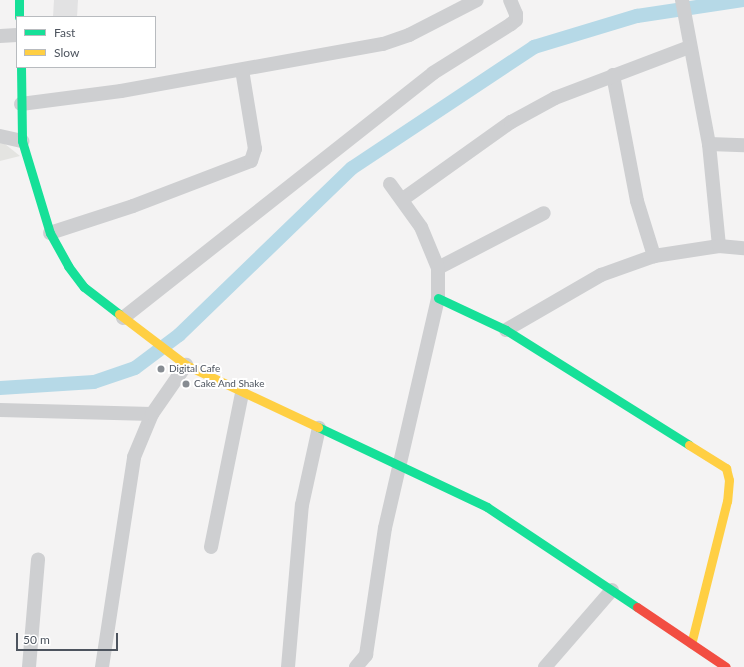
<!DOCTYPE html>
<html>
<head>
<meta charset="utf-8">
<style>
  body { margin:0 }
  #map { position:relative; width:744px; height:667px; overflow:hidden; background:#f4f3f3; font-family:Lato,sans-serif }
  div>[style] { position:absolute }
  .commercial>* { inset:0; background:#e4e4e1 }
  .education>* { inset:0; background:#e2e2e3 }
  .canal>* { height:14px; margin:-7px; padding:0 7px; transform-origin:7px; border-radius:7px; background:#b6d9e7 }
  .street>* { height:14px; margin:-7px; padding:0 7px; transform-origin:7px; border-radius:7px; background:#cecfd1 }
  .fast>* { height:9px; margin:-4.5px; padding:0 4.5px; transform-origin:4.5px; border-radius:4.5px; background:#16e098 }
  .slow>* { height:9px; margin:-4.5px; padding:0 4.5px; transform-origin:4.5px; border-radius:4.5px; background:#ffcf43 }
  .jam>* { height:9px; margin:-4.5px; padding:0 4.5px; transform-origin:4.5px; border-radius:4.5px; background:#f24e42 }
  .dots>* { width:11px; height:11px; translate:-50% -50%; box-sizing:border-box; border:2px solid #fff; border-radius:50% }
  span { translate:-50% -50%; white-space:nowrap; text-align:center; line-height:1.15; -webkit-text-stroke:4px #fff; paint-order:stroke }
  .poi-label { font-size:10px; color:#4d545e }
  .left { translate:0 -50%; text-align:left }
  .legend { position:absolute; left:16px; top:16px; width:140px; height:52px; box-sizing:border-box; background:#fff; border:1px solid #b8bbbf; margin:0; padding:5px 7px; list-style:none; font-size:12px; color:#4d545e }
  .legend li { display:flex; align-items:center; gap:8px; height:20px }
  .legend b { width:20px; border:1px solid #b8bbbf }
  .scale { position:absolute; left:16px; top:633px; width:102px; height:18px; box-sizing:border-box; border:2px solid #4d545e; border-top:0; padding-left:5px; font-size:12px; line-height:14px; white-space:nowrap; color:#4d545e; -webkit-text-stroke:3px #fff; paint-order:stroke }
</style>
</head>
<body>
<div id="map">
  <div class="commercial">
    <div style="clip-path:polygon(0 140px,20px 156px,0 161px)"></div>
  </div>
  <div class="education">
    <div style="clip-path:polygon(54px 0,78px 0,77px 17px,53px 17px)"></div>
  </div>
  <div class="canal">
    <div style="left:0;top:388px;width:94px;rotate:-3.7deg"></div>
    <div style="left:94px;top:382px;width:43px;rotate:-18.9deg"></div>
    <div style="left:135px;top:368px;width:55px;rotate:-36.9deg"></div>
    <div style="left:179px;top:335px;width:240px;rotate:-44deg"></div>
    <div style="left:352px;top:168px;width:219px;rotate:-33.6deg"></div>
    <div style="left:534px;top:47px;width:108px;rotate:-16.8deg"></div>
    <div style="left:637px;top:16px;width:107px;rotate:-8.6deg"></div>
  </div>
  <div class="street">
    <div style="left:682px;top:0;width:147px;rotate:79.4deg"></div>
    <div style="left:709px;top:144px;width:102px;rotate:84.4deg"></div>
    <div style="left:0;top:36px;width:17px;rotate:-3deg"></div>
    <div style="left:613px;top:75px;width:128px;rotate:79.2deg"></div>
    <div style="left:637px;top:201px;width:58px;rotate:72.8deg"></div>
    <div style="left:21px;top:104px;width:101px;rotate:-7.4deg"></div>
    <div style="left:121px;top:91px;width:266px;rotate:-10.2deg"></div>
    <div style="left:383px;top:44px;width:28px;rotate:-19deg"></div>
    <div style="left:409px;top:35px;width:76px;rotate:-27.2deg"></div>
    <div style="left:0;top:136px;width:23px;rotate:13deg"></div>
    <div style="left:709px;top:144px;width:35px;rotate:2deg"></div>
    <div style="left:403px;top:199px;width:133px;rotate:-35.5deg"></div>
    <div style="left:511px;top:122px;width:50px;rotate:-28.6deg"></div>
    <div style="left:555px;top:98px;width:143px;rotate:-20.8deg"></div>
    <div style="left:50px;top:233px;width:87px;rotate:-18deg"></div>
    <div style="left:133px;top:206px;width:126px;rotate:-20.9deg"></div>
    <div style="left:251px;top:161px;width:13px;rotate:-72deg"></div>
    <div style="left:255px;top:149px;width:80px;rotate:-99.3deg"></div>
    <div style="left:438px;top:268px;width:119px;rotate:-27.4deg"></div>
    <div style="left:123px;top:318px;width:395px;rotate:-38.3deg"></div>
    <div style="left:433px;top:73px;width:92px;rotate:-32.1deg"></div>
    <div style="left:511px;top:24px;width:6px;rotate:-39deg"></div>
    <div style="left:516px;top:20px;width:6px;rotate:-90deg"></div>
    <div style="left:516px;top:14px;width:15px;rotate:-113deg"></div>
    <div style="left:506px;top:330px;width:110px;rotate:-30.1deg"></div>
    <div style="left:601px;top:275px;width:56px;rotate:-19.7deg"></div>
    <div style="left:654px;top:256px;width:66px;rotate:-8.7deg"></div>
    <div style="left:719px;top:246px;width:25px;rotate:5deg"></div>
    <div style="left:0;top:410px;width:152px;rotate:1.5deg"></div>
    <div style="left:211px;top:547px;width:157px;rotate:-78.6deg"></div>
    <div style="left:29px;top:667px;width:108px;rotate:-85.2deg"></div>
    <div style="left:102px;top:667px;width:212px;rotate:-81.3deg"></div>
    <div style="left:134px;top:457px;width:47px;rotate:-67.3deg"></div>
    <div style="left:152px;top:414px;width:60px;rotate:-55.2deg"></div>
    <div style="left:288px;top:667px;width:163px;rotate:-85.1deg"></div>
    <div style="left:302px;top:505px;width:79px;rotate:-77.6deg"></div>
    <div style="left:356px;top:667px;width:16px;rotate:-50deg"></div>
    <div style="left:366px;top:655px;width:128px;rotate:-81.5deg"></div>
    <div style="left:385px;top:528px;width:236px;rotate:-77deg"></div>
    <div style="left:438px;top:298px;width:30px;rotate:-90deg"></div>
    <div style="left:438px;top:268px;width:44px;rotate:-112.5deg"></div>
    <div style="left:421px;top:227px;width:53px;rotate:-125.8deg"></div>
    <div style="left:545px;top:667px;width:102px;rotate:-49deg"></div>
  </div>
  <div class="fast">
    <div style="left:19px;top:0;width:17px;rotate:90deg"></div>
    <div style="left:21px;top:67px;width:74px;rotate:89.2deg"></div>
    <div style="left:22px;top:141px;width:96px;rotate:73.1deg"></div>
    <div style="left:50px;top:233px;width:38px;rotate:61deg"></div>
    <div style="left:68px;top:266px;width:26px;rotate:53deg"></div>
    <div style="left:84px;top:287px;width:44px;rotate:37.6deg"></div>
    <div style="left:438px;top:298px;width:75px;rotate:25.2deg"></div>
    <div style="left:506px;top:330px;width:216px;rotate:32.1deg"></div>
    <div style="left:318px;top:427px;width:187px;rotate:25.3deg"></div>
    <div style="left:487px;top:507px;width:180px;rotate:33.7deg"></div>
  </div>
  <div class="slow">
    <div style="left:119px;top:314px;width:84px;rotate:37.3deg"></div>
    <div style="left:186px;top:365px;width:146px;rotate:25.2deg"></div>
    <div style="left:689px;top:445px;width:44px;rotate:31.9deg"></div>
    <div style="left:726px;top:468px;width:12px;rotate:76deg"></div>
    <div style="left:729px;top:480px;width:21px;rotate:95deg"></div>
    <div style="left:727px;top:501px;width:147px;rotate:104.1deg"></div>
  </div>
  <div class="jam">
    <div style="left:637px;top:607px;width:107px;rotate:34deg"></div>
  </div>
  <div class="dots">
    <div style="left:161px;top:369px;background:#878c92"></div>
    <div style="left:186px;top:384px;background:#878c92"></div>
  </div>
  <div class="poi-label">
    <span class="left" style="left:169px;top:369px">Digital Cafe</span>
    <span class="left" style="left:194px;top:384px">Cake And Shake</span>
  </div>
  <ul class="legend">
  <li><b style="height:5px;background:#16e098"></b>Fast</li>
  <li><b style="height:5px;background:#ffcf43"></b>Slow</li>
  </ul>
  <div class="scale">50 m</div>
</div>
</body>
</html>
